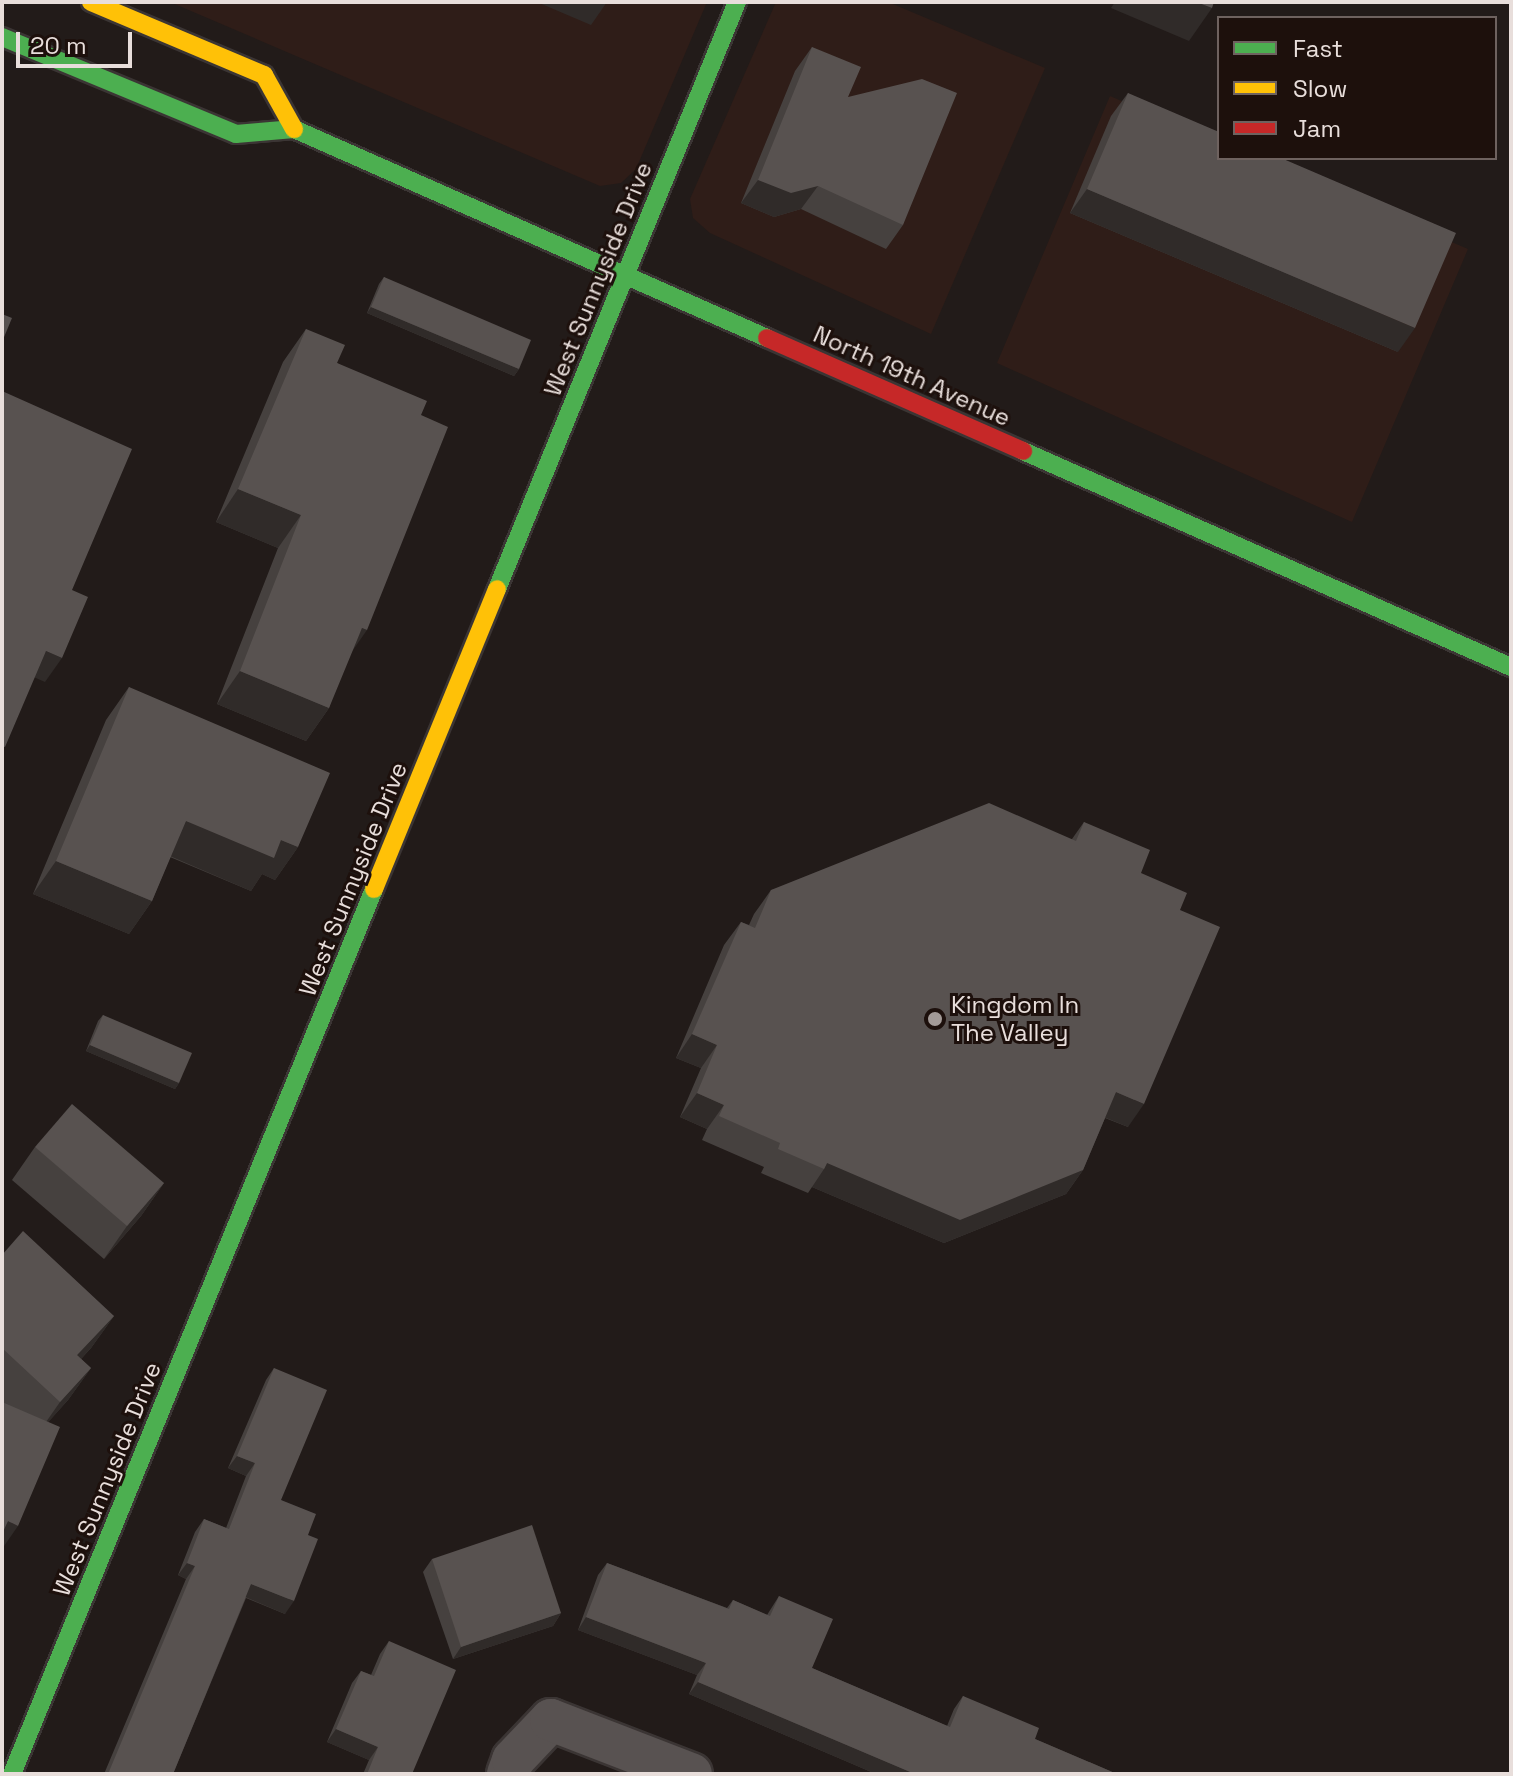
<!DOCTYPE html>
<html>
<head>
<meta charset="utf-8">
<style>
  body { margin:0 }
  #map { position:relative; width:1513px; height:1776px; overflow:hidden; background:#221b19; font-family:"Space Grotesk",sans-serif }
  div>[style] { position:absolute }
  .built>* { inset:0; background:#2f1d18 }
  .roads { filter:drop-shadow(2px 0 #3b3534) drop-shadow(-2px 0 #3b3534) drop-shadow(0 2px #3b3534) drop-shadow(0 -2px #3b3534) }
  .street>* { height:42px; margin:-21px; padding:0 21px; transform-origin:21px; border-radius:21px; background:#585251 }
  .fast>* { height:18px; margin:-9px; padding:0 9px; transform-origin:9px; border-radius:9px; background:#4caf50 }
  .slow>* { height:18px; margin:-9px; padding:0 9px; transform-origin:9px; border-radius:9px; background:#ffc107 }
  .jam>* { height:18px; margin:-9px; padding:0 9px; transform-origin:9px; border-radius:9px; background:#c62828 }
  .wall>* { inset:0; background:#46413f }
  .shaded-wall>* { inset:0; background:#302b29 }
  .building>* { inset:0; background:#585250 }
  .dots>* { width:22px; height:22px; translate:-50% -50%; box-sizing:border-box; border:4px solid #1d100c; border-radius:50% }
  span { translate:-50% -50%; white-space:nowrap; text-align:center; line-height:1.15; -webkit-text-stroke:6px #1d100c; paint-order:stroke }
  .street-label { font-size:24px; color:#e8dedb }
  .poi-label { font-size:24px; color:#e8dedb }
  .left { translate:0 -50%; text-align:left }
  .frame { position:absolute; inset:0; border:4px solid #e8dedb; pointer-events:none }
  .legend { position:absolute; left:1217px; top:16px; width:280px; height:144px; box-sizing:border-box; background:#1d100c; border:2px solid #6e625f; margin:0; padding:10px 14px; list-style:none; font-size:24px; color:#e8dedb }
  .legend li { display:flex; align-items:center; gap:16px; height:40px }
  .legend b { width:40px; border:2px solid #6e625f }
  .scale { position:absolute; left:16px; top:32px; width:116px; height:36px; box-sizing:border-box; border:4px solid #e8dedb; border-top:0; padding-left:10px; font-size:24px; line-height:28px; white-space:nowrap; color:#e8dedb; -webkit-text-stroke:6px #1d100c; paint-order:stroke }
</style>
</head>
<body>
<div id="map">
  <div class="built">
    <div style="clip-path:polygon(170px 2px,707px 2px,636px 169px,621px 183px,600px 186px)"></div>
    <div style="clip-path:polygon(776px 2px,888px 2px,1045px 68px,931px 334px,710px 233px,693px 218px,690px 199px)"></div>
    <div style="clip-path:polygon(1110px 96px,1219px 143px,1219px 158px,1255px 158px,1468px 249px,1352px 522px,997px 363px)"></div>
  </div>
  <div class="roads">
    <div class="street">
      <div style="left:508px;top:1774px;width:15px;rotate:-70deg"></div>
      <div style="left:513px;top:1760px;width:55px;rotate:-46.5deg"></div>
      <div style="left:551px;top:1720px;width:150px;rotate:21.1deg"></div>
    </div>
    <div class="fast">
      <div style="left:2px;top:37px;width:253px;rotate:22.5deg"></div>
      <div style="left:236px;top:134px;width:58px;rotate:-4.9deg"></div>
      <div style="left:294px;top:129px;width:517px;rotate:23.84deg"></div>
      <div style="left:1023px;top:451px;width:534px;rotate:23.88deg"></div>
      <div style="left:497px;top:589px;width:634px;rotate:-67.76deg"></div>
      <div style="left:12px;top:1774px;width:956px;rotate:-67.75deg"></div>
    </div>
    <div class="slow">
      <div style="left:91px;top:2px;width:188px;rotate:22.9deg"></div>
      <div style="left:264px;top:75px;width:62px;rotate:60.9deg"></div>
      <div style="left:374px;top:889px;width:324px;rotate:-67.7deg"></div>
    </div>
    <div class="jam">
      <div style="left:767px;top:338px;width:280px;rotate:23.8deg"></div>
    </div>
  </div>
  <div class="wall">
    <div style="clip-path:polygon(812px 47px,848px 97px,903px 225px,886px 249px,801px 209px,774px 217px,741px 203px,795px 71px)"></div>
    <div style="clip-path:polygon(1128px 93px,1398px 352px,1070px 213px,1111px 116px)"></div>
    <div style="clip-path:polygon(384px 277px,519px 369px,514px 376px,367px 313px,379px 284px)"></div>
    <div style="clip-path:polygon(306px 329px,337px 363px,421px 415px,329px 708px,306px 741px,217px 704px,278px 548px,216px 522px,283px 362px)"></div>
    <div style="clip-path:polygon(129px 687px,298px 847px,275px 880px,262px 874px,251px 891px,170px 857px,152px 901px,129px 934px,33px 894px,106px 720px)"></div>
    <div style="clip-path:polygon(1084px 822px,1180px 910px,1128px 1127px,1105px 1118px,1083px 1170px,1066px 1194px,944px 1243px,812px 1187px,808px 1193px,761px 1173px,764px 1167px,702px 1140px,707px 1129px,680px 1117px,701px 1068px,676px 1058px,724px 945px,741px 922px,749px 925px,754px 914px,771px 890px,1072px 839px)"></div>
    <div style="clip-path:polygon(103px 1015px,179px 1083px,175px 1089px,86px 1051px,98px 1021px)"></div>
    <div style="clip-path:polygon(35px 1147px,164px 1183px,141px 1216px,104px 1259px,12px 1180px)"></div>
    <div style="clip-path:polygon(2px 1255px,114px 1316px,91px 1348px,81px 1359px,91px 1368px,68px 1400px,48px 1422px,2px 1549px)"></div>
    <div style="clip-path:polygon(274px 1368px,281px 1500px,308px 1535px,285px 1614px,246px 1598px,173px 1774px,104px 1774px,186px 1579px,178px 1575px,195px 1532px,204px 1519px,226px 1528px,246px 1476px,228px 1468px,266px 1380px)"></div>
    <div style="clip-path:polygon(432px 1559px,561px 1613px,553px 1626px,453px 1659px,423px 1572px)"></div>
    <div style="clip-path:polygon(607px 1563px,727px 1608px,733px 1600px,767px 1615px,779px 1596px,812px 1668px,947px 1726px,954px 1709px,963px 1696px,1035px 1739px,1117px 1774px,876px 1774px,689px 1694px,697px 1675px,578px 1630px,598px 1575px)"></div>
    <div style="clip-path:polygon(389px 1641px,412px 1774px,363px 1774px,369px 1760px,327px 1742px,352px 1683px,361px 1671px,371px 1675px,380px 1654px)"></div>
  </div>
  <div class="shaded-wall">
    <div style="clip-path:polygon(537px 2px,607px 2px,591px 25px)"></div>
    <div style="clip-path:polygon(1115px 2px,1196px 2px,1212px 8px,1189px 41px,1111px 8px)"></div>
    <div style="clip-path:polygon(758px 180px,818px 186px,801px 209px,774px 217px,741px 203px)"></div>
    <div style="clip-path:polygon(1087px 189px,1415px 328px,1398px 352px,1070px 213px)"></div>
    <div style="clip-path:polygon(371px 307px,519px 369px,514px 376px,367px 313px)"></div>
    <div style="clip-path:polygon(238px 489px,301px 515px,278px 548px,216px 522px)"></div>
    <div style="clip-path:polygon(362px 628px,367px 630px,344px 663px)"></div>
    <div style="clip-path:polygon(46px 651px,62px 658px,45px 682px,29px 675px)"></div>
    <div style="clip-path:polygon(240px 671px,329px 708px,306px 741px,217px 704px)"></div>
    <div style="clip-path:polygon(186px 821px,281px 840px,298px 847px,275px 880px,262px 874px,251px 891px,163px 853px)"></div>
    <div style="clip-path:polygon(56px 861px,152px 901px,129px 934px,33px 894px)"></div>
    <div style="clip-path:polygon(692px 1034px,717px 1045px,701px 1068px,676px 1058px)"></div>
    <div style="clip-path:polygon(90px 1045px,179px 1083px,175px 1089px,86px 1051px)"></div>
    <div style="clip-path:polygon(1116px 1092px,1144px 1104px,1128px 1127px,1099px 1115px)"></div>
    <div style="clip-path:polygon(697px 1093px,724px 1105px,707px 1129px,680px 1117px)"></div>
    <div style="clip-path:polygon(827px 1163px,1083px 1170px,1066px 1194px,944px 1243px,812px 1187px,824px 1169px)"></div>
    <div style="clip-path:polygon(164px 1183px,141px 1216px,104px 1259px,127px 1226px)"></div>
    <div style="clip-path:polygon(114px 1316px,91px 1348px,54px 1388px,77px 1355px)"></div>
    <div style="clip-path:polygon(91px 1368px,68px 1400px,37px 1435px,60px 1402px)"></div>
    <div style="clip-path:polygon(237px 1456px,255px 1463px,246px 1476px,228px 1468px)"></div>
    <div style="clip-path:polygon(8px 1521px,18px 1526px,2px 1549px,2px 1530px)"></div>
    <div style="clip-path:polygon(187px 1563px,195px 1566px,186px 1579px,178px 1575px)"></div>
    <div style="clip-path:polygon(251px 1584px,294px 1601px,285px 1614px,243px 1596px)"></div>
    <div style="clip-path:polygon(561px 1613px,553px 1626px,453px 1659px,461px 1647px)"></div>
    <div style="clip-path:polygon(586px 1617px,706px 1663px,697px 1675px,578px 1630px)"></div>
    <div style="clip-path:polygon(698px 1682px,915px 1774px,876px 1774px,689px 1694px)"></div>
    <div style="clip-path:polygon(336px 1729px,378px 1747px,369px 1760px,327px 1742px)"></div>
  </div>
  <div class="building">
    <div style="clip-path:polygon(1196px 2px,1214px 2px,1212px 8px)"></div>
    <div style="clip-path:polygon(812px 47px,861px 67px,848px 97px,922px 79px,957px 93px,903px 225px,818px 186px,791px 193px,758px 180px)"></div>
    <div style="clip-path:polygon(1128px 93px,1219px 132px,1219px 158px,1281px 158px,1456px 233px,1415px 328px,1087px 189px)"></div>
    <div style="clip-path:polygon(384px 277px,531px 340px,519px 369px,371px 307px)"></div>
    <div style="clip-path:polygon(2px 314px,12px 318px,2px 342px)"></div>
    <div style="clip-path:polygon(306px 329px,345px 345px,337px 363px,427px 401px,421px 415px,448px 427px,367px 630px,362px 628px,329px 708px,240px 671px,301px 515px,238px 489px)"></div>
    <div style="clip-path:polygon(2px 391px,132px 449px,72px 590px,88px 597px,62px 658px,46px 651px,5px 747px,2px 746px)"></div>
    <div style="clip-path:polygon(129px 687px,330px 773px,298px 847px,281px 840px,274px 858px,186px 821px,152px 901px,56px 861px)"></div>
    <div style="clip-path:polygon(989px 803px,1076px 841px,1084px 822px,1150px 850px,1141px 873px,1187px 893px,1180px 910px,1220px 927px,1144px 1104px,1116px 1092px,1083px 1170px,960px 1220px,827px 1163px,824px 1169px,778px 1149px,780px 1143px,719px 1116px,724px 1105px,697px 1093px,717px 1045px,692px 1034px,741px 922px,755px 928px,771px 890px)"></div>
    <div style="clip-path:polygon(103px 1015px,192px 1053px,179px 1083px,90px 1045px)"></div>
    <div style="clip-path:polygon(72px 1104px,164px 1183px,127px 1226px,35px 1147px)"></div>
    <div style="clip-path:polygon(23px 1231px,114px 1316px,77px 1355px,91px 1368px,60px 1402px,2px 1348px,2px 1276px,4px 1274px,2px 1273px,2px 1255px)"></div>
    <div style="clip-path:polygon(274px 1368px,327px 1390px,281px 1500px,316px 1514px,308px 1535px,318px 1539px,294px 1601px,251px 1584px,173px 1774px,108px 1774px,195px 1566px,187px 1563px,204px 1519px,229px 1529px,255px 1463px,237px 1456px)"></div>
    <div style="clip-path:polygon(2px 1402px,60px 1427px,18px 1526px,8px 1521px,2px 1534px)"></div>
    <div style="clip-path:polygon(532px 1525px,561px 1613px,461px 1647px,432px 1559px)"></div>
    <div style="clip-path:polygon(607px 1563px,729px 1609px,733px 1600px,770px 1616px,779px 1596px,833px 1619px,812px 1668px,950px 1727px,963px 1696px,1039px 1728px,1035px 1739px,1117px 1774px,915px 1774px,698px 1682px,706px 1663px,586px 1617px)"></div>
    <div style="clip-path:polygon(389px 1641px,456px 1670px,412px 1774px,367px 1774px,378px 1747px,336px 1729px,361px 1671px,374px 1676px)"></div>
  </div>
  <div class="dots">
    <div style="left:935px;top:1019px;background:#a39a97"></div>
  </div>
  <div class="street-label">
    <span style="left:598px;top:279px;rotate:-68deg">West Sunnyside Drive</span>
    <span style="left:912px;top:376px;rotate:24deg">North 19th Avenue</span>
    <span style="left:353px;top:879px;rotate:-68deg">West Sunnyside Drive</span>
    <span style="left:107px;top:1479px;rotate:-68deg">West Sunnyside Drive</span>
  </div>
  <div class="poi-label">
    <span class="left" style="left:951px;top:1019px">Kingdom In<br>The Valley</span>
  </div>
  <div class="frame"></div>
  <ul class="legend">
  <li><b style="height:10px;background:#4caf50"></b>Fast</li>
  <li><b style="height:10px;background:#ffc107"></b>Slow</li>
  <li><b style="height:10px;background:#c62828"></b>Jam</li>
  </ul>
  <div class="scale">20 m</div>
</div>
</body>
</html>
